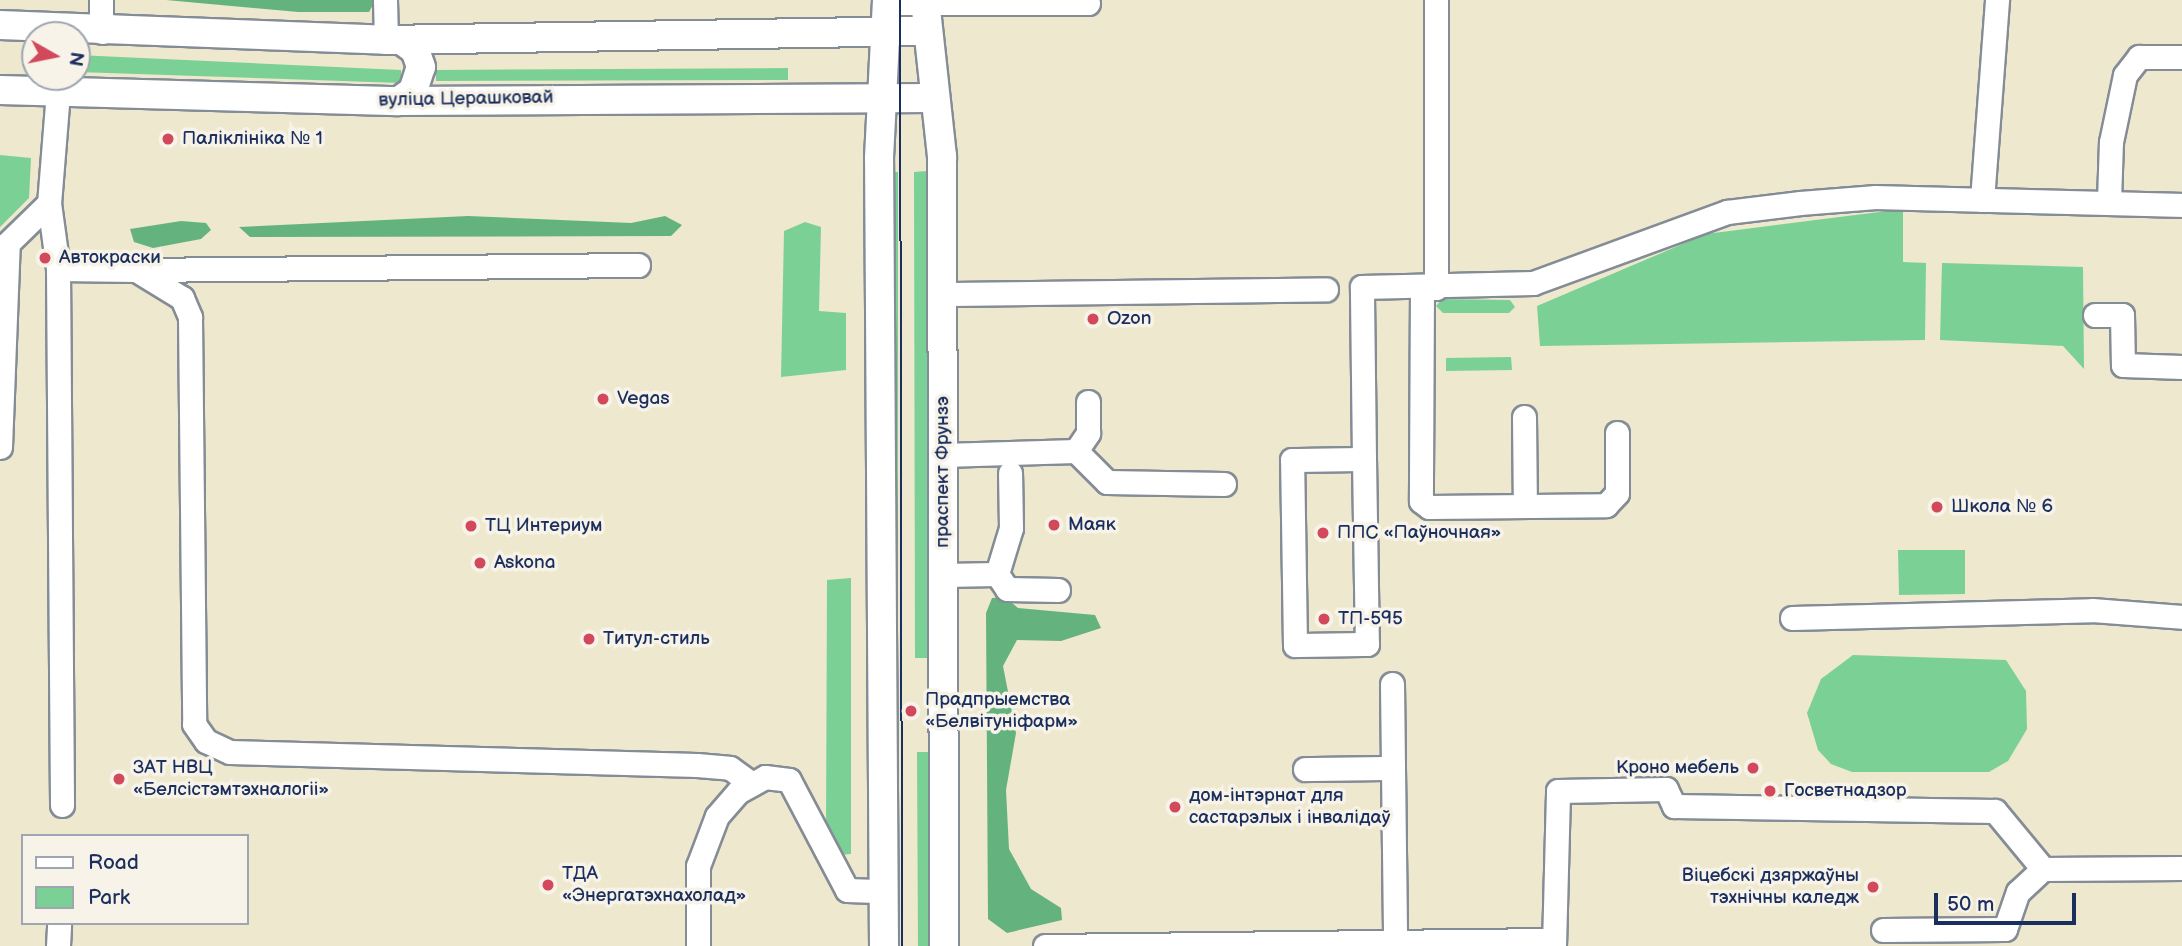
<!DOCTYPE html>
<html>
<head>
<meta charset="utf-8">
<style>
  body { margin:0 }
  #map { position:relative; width:2182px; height:946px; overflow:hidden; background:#eee8ce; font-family:"Balsamiq Sans",sans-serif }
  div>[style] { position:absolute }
  .green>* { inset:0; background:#7bd195 }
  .forest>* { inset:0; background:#64b37e }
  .roads { filter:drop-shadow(2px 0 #848c96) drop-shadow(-2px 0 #848c96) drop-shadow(0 2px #848c96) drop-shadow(0 -2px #848c96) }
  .minor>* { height:23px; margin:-11.5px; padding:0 11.5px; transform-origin:11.5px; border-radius:11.5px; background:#fff }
  .major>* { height:28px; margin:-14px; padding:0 14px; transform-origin:14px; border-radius:14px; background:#fff }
  .tram>* { height:2px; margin:-1px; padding:0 1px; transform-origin:1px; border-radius:1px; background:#1b2f5e }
  .dots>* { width:19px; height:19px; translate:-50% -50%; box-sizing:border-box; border:4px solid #f7f3e8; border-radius:50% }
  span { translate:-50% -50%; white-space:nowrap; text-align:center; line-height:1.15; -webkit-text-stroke:7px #f7f3e8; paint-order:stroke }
  .street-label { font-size:19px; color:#1b2f5e }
  .poi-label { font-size:19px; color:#1b2f5e }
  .left { translate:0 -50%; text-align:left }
  .right { translate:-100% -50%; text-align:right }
  .legend { position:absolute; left:21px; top:834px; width:228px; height:91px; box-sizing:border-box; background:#f7f3e8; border:2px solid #9fa5b1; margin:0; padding:9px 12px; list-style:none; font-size:21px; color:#1b2f5e }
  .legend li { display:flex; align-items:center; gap:14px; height:35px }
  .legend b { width:35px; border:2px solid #9fa5b1 }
  .north { position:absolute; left:21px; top:21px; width:70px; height:70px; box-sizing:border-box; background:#f7f3e8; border:2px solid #9fa5b1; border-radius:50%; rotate:99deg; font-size:19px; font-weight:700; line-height:28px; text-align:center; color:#1b2f5e }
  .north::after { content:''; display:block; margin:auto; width:24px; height:32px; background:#d1495b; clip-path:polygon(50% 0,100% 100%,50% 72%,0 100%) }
  .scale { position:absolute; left:1934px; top:893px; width:142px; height:32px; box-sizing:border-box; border:4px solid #1b2f5e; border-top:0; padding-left:9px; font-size:21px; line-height:24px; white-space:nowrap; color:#1b2f5e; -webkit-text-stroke:5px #f7f3e8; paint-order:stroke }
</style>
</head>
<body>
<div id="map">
  <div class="green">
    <div style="clip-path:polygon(77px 55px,401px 70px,401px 83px,77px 72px)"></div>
    <div style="clip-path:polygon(788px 68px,788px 80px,436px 81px,436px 70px)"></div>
    <div style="clip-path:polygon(0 155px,31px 158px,29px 198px,0 227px)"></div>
    <div style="clip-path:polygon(927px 171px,929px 658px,915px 658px,914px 172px)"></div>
    <div style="clip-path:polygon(889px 172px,898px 172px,898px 545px,890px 545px)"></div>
    <div style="clip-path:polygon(1903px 209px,1903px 262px,1926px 263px,1925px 340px,1540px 346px,1537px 306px,1706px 234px)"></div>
    <div style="clip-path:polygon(805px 222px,821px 227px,819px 311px,846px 313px,846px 370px,781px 377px,784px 231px)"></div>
    <div style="clip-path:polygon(1942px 263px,2083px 267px,2084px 369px,2063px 346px,1940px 340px)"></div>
    <div style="clip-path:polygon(1442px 299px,1510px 300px,1515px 307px,1509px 313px,1443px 313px,1436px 306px)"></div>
    <div style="clip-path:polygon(1511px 357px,1512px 370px,1446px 371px,1446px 358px)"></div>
    <div style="clip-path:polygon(1898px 550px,1965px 550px,1965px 594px,1899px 595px)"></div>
    <div style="clip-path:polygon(851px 578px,851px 854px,839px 855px,826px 834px,827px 580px)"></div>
    <div style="clip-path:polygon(1853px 655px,2006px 660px,2026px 691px,2027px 729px,2008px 761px,1989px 772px,1852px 772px,1831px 764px,1818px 750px,1807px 713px,1821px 679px)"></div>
    <div style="clip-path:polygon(917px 752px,929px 752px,929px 946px,918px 946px)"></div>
  </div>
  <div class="forest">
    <div style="clip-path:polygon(166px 0,373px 0,374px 3px,369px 12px,298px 12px)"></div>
    <div style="clip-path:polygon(468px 216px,631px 223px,665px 216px,682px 225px,671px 236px,250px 237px,239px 227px)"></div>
    <div style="clip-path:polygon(181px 221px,206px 223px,211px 230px,201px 239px,153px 248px,134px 242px,130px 229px)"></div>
    <div style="clip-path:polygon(1005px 597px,1018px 608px,1095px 615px,1101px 628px,1061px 641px,1017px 640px,1003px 666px,1016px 733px,1006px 790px,1009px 849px,1031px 889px,1061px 908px,1062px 920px,1007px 933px,988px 919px,986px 613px,992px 598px)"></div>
  </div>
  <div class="roads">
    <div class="minor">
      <div style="left:101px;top:0;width:32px;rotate:88deg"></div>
      <div style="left:385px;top:0;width:40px;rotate:88.6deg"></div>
      <div style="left:887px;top:3px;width:201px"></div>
      <div style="left:58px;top:92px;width:111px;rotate:94.6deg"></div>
      <div style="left:49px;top:203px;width:67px;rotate:82.2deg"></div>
      <div style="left:58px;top:269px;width:536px;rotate:89.57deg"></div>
      <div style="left:1982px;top:200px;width:201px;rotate:-85.7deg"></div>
      <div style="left:2109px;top:201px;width:59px;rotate:-88.1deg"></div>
      <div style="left:2111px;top:142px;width:68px;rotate:-78.2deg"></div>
      <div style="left:2125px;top:75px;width:23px;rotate:-52deg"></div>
      <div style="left:2139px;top:57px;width:43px"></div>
      <div style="left:58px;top:269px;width:78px;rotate:0.7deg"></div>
      <div style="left:136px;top:270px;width:54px;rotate:31.3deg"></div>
      <div style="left:182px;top:298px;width:21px;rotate:67deg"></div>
      <div style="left:190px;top:317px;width:407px;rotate:89.4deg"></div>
      <div style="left:194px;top:724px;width:21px;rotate:55deg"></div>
      <div style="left:206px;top:741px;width:26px;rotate:25deg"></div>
      <div style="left:230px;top:752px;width:467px;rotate:1.6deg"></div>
      <div style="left:697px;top:765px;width:33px;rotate:5deg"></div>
      <div style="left:730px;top:768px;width:27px;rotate:36deg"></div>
      <div style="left:136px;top:270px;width:502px;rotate:-0.57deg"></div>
      <div style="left:1436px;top:288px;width:288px;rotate:-90deg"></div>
      <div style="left:1422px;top:289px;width:212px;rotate:90.3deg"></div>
      <div style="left:1421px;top:501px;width:10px;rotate:37deg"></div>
      <div style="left:1429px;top:507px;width:177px;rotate:-0.6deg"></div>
      <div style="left:1606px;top:505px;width:16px;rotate:-47deg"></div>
      <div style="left:1617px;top:493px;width:60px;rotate:-90deg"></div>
      <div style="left:942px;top:294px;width:384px;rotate:-0.7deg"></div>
      <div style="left:2095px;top:315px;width:27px"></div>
      <div style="left:2122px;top:315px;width:50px;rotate:88.9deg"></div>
      <div style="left:2123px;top:365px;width:59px;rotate:1.9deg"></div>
      <div style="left:1524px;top:417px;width:89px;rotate:89.4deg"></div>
      <div style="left:0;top:447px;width:204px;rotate:-87.8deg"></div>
      <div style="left:8px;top:243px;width:57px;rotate:-44.3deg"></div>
      <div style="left:1076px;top:451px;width:44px;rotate:45deg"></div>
      <div style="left:1107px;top:482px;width:117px;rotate:1deg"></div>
      <div style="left:943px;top:455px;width:133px;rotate:-1.7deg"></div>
      <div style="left:1076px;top:451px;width:22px;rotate:-56deg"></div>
      <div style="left:1088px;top:433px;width:31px;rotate:-90deg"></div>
      <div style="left:1364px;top:459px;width:185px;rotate:89.1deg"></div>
      <div style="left:1367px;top:644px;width:72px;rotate:179.2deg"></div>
      <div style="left:1295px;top:645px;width:185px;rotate:-90.9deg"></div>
      <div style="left:1292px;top:460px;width:72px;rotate:-0.8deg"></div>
      <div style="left:1364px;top:459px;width:172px;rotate:-90.7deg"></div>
      <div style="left:1362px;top:287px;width:171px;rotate:-1.3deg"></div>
      <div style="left:1533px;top:283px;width:207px;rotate:-20.1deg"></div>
      <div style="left:1727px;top:212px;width:74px;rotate:-7deg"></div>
      <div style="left:1800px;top:203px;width:76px;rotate:-4.5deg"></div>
      <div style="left:1876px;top:197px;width:306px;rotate:1.5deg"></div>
      <div style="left:997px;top:574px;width:48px;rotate:-73.1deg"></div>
      <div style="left:1011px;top:528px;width:55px;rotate:-91deg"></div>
      <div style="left:943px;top:575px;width:54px;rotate:-1.1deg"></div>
      <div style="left:997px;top:574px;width:18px;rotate:56deg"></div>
      <div style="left:1007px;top:589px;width:51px;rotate:1.1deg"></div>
      <div style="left:1792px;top:618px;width:300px;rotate:-1.5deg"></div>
      <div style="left:2092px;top:610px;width:90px;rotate:4.4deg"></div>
      <div style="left:1392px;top:684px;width:84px;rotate:89.3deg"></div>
      <div style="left:1305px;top:769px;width:88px;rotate:-0.7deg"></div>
      <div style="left:1393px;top:768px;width:174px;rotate:89.3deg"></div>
      <div style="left:1883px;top:930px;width:122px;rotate:-0.5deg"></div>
      <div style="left:2005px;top:929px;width:39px;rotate:-71deg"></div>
      <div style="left:2018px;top:892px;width:34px;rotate:-43deg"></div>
      <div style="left:2043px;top:869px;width:139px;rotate:-0.4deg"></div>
      <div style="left:58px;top:946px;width:21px;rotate:-87deg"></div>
      <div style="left:698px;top:946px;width:80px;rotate:-90deg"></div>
      <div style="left:698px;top:866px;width:53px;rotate:-69.2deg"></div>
      <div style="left:717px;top:816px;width:32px;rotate:-49deg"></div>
      <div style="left:738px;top:792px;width:31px;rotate:-29deg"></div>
      <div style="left:765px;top:777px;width:24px;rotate:7deg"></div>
      <div style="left:789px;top:780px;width:124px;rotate:62.2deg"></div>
      <div style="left:847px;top:890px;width:37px;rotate:2deg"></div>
      <div style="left:1045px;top:946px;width:509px;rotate:-0.68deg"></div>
      <div style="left:1554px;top:946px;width:155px;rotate:-88.5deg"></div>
      <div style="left:1558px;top:791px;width:108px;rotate:-1.1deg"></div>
      <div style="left:1666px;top:789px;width:19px;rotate:65deg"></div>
      <div style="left:1674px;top:806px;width:321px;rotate:0.9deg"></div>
      <div style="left:1995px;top:811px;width:75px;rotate:50.4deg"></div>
    </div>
    <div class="major">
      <div style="left:925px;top:0;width:157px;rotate:83.8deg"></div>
      <div style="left:942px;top:156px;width:790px;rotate:89.85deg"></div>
      <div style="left:0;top:25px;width:386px;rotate:2.2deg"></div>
      <div style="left:386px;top:40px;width:540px;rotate:-0.95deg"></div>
      <div style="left:0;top:90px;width:399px;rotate:1.6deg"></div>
      <div style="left:399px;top:101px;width:533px;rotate:-0.32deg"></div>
      <div style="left:399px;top:101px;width:17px;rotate:-36deg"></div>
      <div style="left:413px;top:91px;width:25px;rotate:-72deg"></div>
      <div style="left:421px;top:67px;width:18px;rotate:-109deg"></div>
      <div style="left:415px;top:50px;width:17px;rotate:-144deg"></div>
      <div style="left:884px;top:946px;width:788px;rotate:-90.36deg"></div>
      <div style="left:879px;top:158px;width:158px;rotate:-87.1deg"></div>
    </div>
  </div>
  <div class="tram">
    <div style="left:900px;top:0;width:946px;rotate:89.88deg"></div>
  </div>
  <div class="dots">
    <div style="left:168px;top:139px;background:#d1495b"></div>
    <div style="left:45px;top:258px;background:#d1495b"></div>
    <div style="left:1093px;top:319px;background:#d1495b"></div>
    <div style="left:603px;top:399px;background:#d1495b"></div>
    <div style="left:1937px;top:507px;background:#d1495b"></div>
    <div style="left:1054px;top:525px;background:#d1495b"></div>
    <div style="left:471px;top:526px;background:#d1495b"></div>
    <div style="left:1323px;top:533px;background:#d1495b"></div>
    <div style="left:480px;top:563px;background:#d1495b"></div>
    <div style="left:1324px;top:619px;background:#d1495b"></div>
    <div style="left:589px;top:639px;background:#d1495b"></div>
    <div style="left:911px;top:711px;background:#d1495b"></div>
    <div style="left:1753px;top:768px;background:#d1495b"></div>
    <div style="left:119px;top:779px;background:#d1495b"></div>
    <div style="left:1770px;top:791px;background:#d1495b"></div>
    <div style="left:1175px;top:807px;background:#d1495b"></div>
    <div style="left:548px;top:885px;background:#d1495b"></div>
    <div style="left:1873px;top:887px;background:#d1495b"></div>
  </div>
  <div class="street-label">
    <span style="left:466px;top:99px;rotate:-1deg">вуліца Церашковай</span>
    <span style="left:943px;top:472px;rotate:-90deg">праспект Фрунзэ</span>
  </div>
  <div class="poi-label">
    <span class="left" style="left:182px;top:139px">Паліклініка № 1</span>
    <span class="left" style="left:59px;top:258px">Автокраски</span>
    <span class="left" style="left:1107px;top:319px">Ozon</span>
    <span class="left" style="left:617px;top:399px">Vegas</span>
    <span class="left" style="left:1951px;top:507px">Школа № 6</span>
    <span class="left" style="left:1068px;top:525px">Маяк</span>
    <span class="left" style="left:485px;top:526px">ТЦ Интериум</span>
    <span class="left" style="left:1337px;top:533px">ППС «Паўночная»</span>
    <span class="left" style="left:494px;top:563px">Askona</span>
    <span class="left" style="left:1338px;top:619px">ТП-595</span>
    <span class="left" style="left:603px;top:639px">Титул-cтиль</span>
    <span class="left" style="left:925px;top:711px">Прадпрыемства<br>«Белвітуніфарм»</span>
    <span class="left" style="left:133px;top:779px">ЗАТ НВЦ<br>«Белсістэмтэхналогіі»</span>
    <span class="right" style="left:1739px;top:768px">Кроно мебель</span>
    <span class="left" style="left:1784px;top:791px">Госветнадзор</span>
    <span class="left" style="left:1189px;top:807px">дом-інтэрнат для<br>састарэлых і інвалідаў</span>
    <span class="left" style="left:562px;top:885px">ТДА<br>«Энергатэхнахолад»</span>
    <span class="right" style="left:1859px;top:887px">Віцебскі дзяржаўны<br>тэхнічны каледж</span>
  </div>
  <ul class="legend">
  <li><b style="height:9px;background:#fff"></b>Road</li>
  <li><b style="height:19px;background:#7bd195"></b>Park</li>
  </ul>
  <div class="north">N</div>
  <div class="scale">50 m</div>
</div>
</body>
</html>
